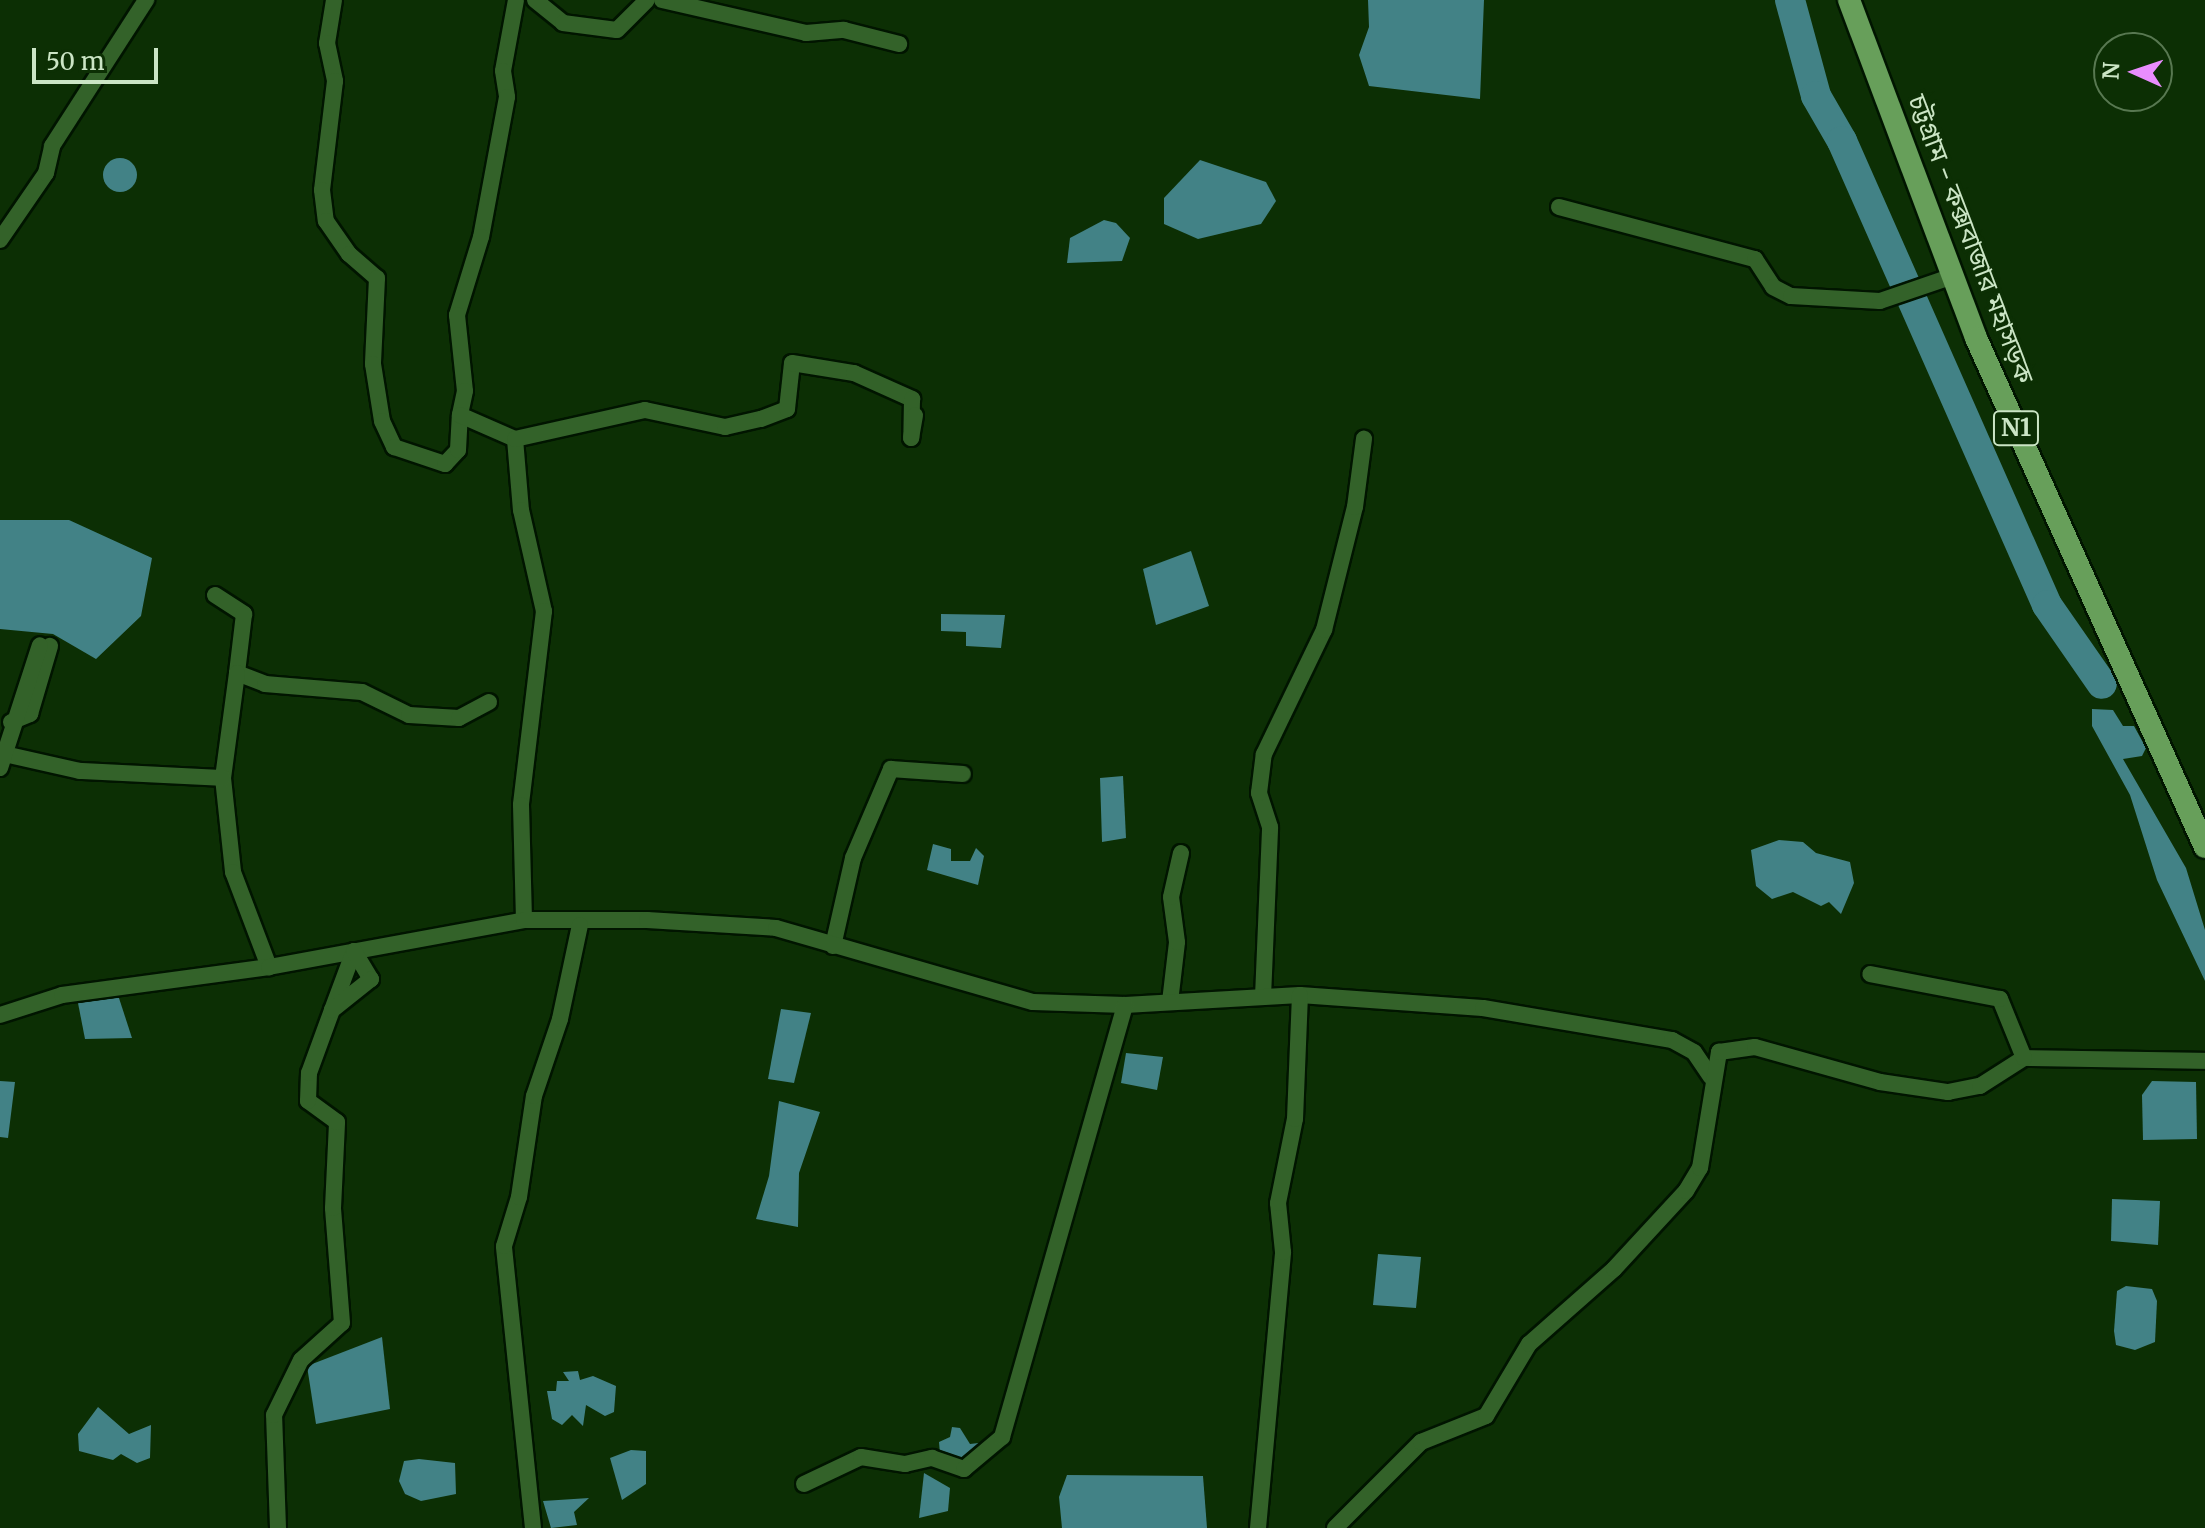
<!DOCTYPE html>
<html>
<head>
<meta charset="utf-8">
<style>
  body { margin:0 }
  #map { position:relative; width:2205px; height:1528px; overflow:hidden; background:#0c2f04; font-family:Merriweather,"Noto Sans Bengali",serif }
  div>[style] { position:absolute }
  .water>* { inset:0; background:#428286 }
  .round { border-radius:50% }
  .river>* { height:30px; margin:-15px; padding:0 15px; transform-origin:15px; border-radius:15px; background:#428286 }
  .roads { filter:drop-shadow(2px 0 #011500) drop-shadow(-2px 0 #011500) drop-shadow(0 2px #011500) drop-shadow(0 -2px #011500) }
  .minor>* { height:16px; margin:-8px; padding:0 8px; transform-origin:8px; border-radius:8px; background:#336229 }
  .trunk>* { height:22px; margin:-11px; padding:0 11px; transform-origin:11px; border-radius:11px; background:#679f5a }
  span { translate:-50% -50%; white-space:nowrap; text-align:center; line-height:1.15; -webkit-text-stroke:7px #0c2f04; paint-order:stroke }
  .shield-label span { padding:2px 6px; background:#0c2f04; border:2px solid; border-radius:6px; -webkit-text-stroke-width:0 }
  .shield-label { font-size:24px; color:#cbe5c5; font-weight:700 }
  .street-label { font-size:26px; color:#cbe5c5 }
  .north { position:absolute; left:2093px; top:32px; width:80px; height:80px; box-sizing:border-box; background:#0c2f04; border:2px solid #587851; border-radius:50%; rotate:273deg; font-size:22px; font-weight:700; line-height:32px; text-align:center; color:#cbe5c5 }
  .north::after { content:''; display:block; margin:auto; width:28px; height:36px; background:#e98dfe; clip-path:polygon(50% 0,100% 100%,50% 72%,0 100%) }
  .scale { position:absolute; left:32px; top:48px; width:126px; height:36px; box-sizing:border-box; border:4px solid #cbe5c5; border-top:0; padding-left:10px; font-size:24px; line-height:28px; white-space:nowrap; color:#cbe5c5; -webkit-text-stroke:6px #0c2f04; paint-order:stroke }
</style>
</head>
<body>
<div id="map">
  <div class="water">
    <div style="clip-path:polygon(1368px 0,1484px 0,1480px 99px,1369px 86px,1359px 55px,1369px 27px)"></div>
    <div class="round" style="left:103px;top:158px;width:34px;height:34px"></div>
    <div style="clip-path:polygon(1200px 160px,1266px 182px,1276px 201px,1261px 224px,1198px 239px,1164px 224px,1164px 198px)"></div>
    <div style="clip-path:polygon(1104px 220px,1116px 223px,1130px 238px,1122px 261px,1067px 263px,1070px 238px)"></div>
    <div style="clip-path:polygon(0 520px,69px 520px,152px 558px,141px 616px,96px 659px,53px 634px,0 629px)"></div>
    <div style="clip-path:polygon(1191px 551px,1209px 606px,1156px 625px,1143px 569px)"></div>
    <div style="clip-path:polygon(941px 614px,1005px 615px,1001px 648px,966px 646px,966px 632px,941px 631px)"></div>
    <div style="clip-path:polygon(2092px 709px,2113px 710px,2123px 726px,2134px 726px,2146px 748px,2142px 756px,2123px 759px,2186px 868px,2205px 930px,2205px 981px,2157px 880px,2130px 795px,2092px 726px)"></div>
    <div style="clip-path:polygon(1123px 776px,1126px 838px,1102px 842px,1100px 778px)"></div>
    <div style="clip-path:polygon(1779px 840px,1803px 842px,1816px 853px,1850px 862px,1854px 883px,1841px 914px,1829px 902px,1821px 906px,1793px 892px,1772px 899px,1756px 886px,1751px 850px)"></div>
    <div style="clip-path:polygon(933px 844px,951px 849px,951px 861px,970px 861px,976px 848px,984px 856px,978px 885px,927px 870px)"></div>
    <div style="clip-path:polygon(118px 995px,132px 1038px,85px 1039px,78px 1003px)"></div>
    <div style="clip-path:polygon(781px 1009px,811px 1013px,794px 1083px,768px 1079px)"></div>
    <div style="clip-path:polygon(1126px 1053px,1163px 1057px,1157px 1090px,1121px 1083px)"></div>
    <div style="clip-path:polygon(0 1081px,15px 1082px,8px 1138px,0 1137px)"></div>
    <div style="clip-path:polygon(2152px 1081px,2196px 1082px,2197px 1139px,2143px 1140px,2142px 1095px)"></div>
    <div style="clip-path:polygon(779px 1101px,820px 1112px,799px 1173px,798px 1227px,756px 1219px,769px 1176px)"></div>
    <div style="clip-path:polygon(2112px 1199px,2160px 1201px,2158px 1245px,2111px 1241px)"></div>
    <div style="clip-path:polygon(1378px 1254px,1421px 1257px,1416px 1308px,1373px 1305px)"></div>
    <div style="clip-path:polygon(2126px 1286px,2152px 1289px,2157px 1301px,2155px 1342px,2135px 1350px,2116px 1345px,2114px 1331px,2117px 1291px)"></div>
    <div style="clip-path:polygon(382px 1337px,390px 1409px,316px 1424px,307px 1366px)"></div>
    <div style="clip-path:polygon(578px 1371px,580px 1380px,593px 1376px,616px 1386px,614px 1412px,605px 1416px,586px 1405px,583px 1426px,572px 1415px,562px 1425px,552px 1419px,547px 1391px,556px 1391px,557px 1381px,569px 1381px,563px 1372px)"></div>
    <div style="clip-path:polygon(98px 1407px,129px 1434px,151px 1425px,150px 1458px,137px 1463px,121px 1454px,113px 1460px,79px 1451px,78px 1434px)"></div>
    <div style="clip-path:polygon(952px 1427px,960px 1428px,970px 1444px,987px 1442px,963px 1458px,940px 1454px,939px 1442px,950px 1437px)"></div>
    <div style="clip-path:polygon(631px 1450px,646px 1451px,646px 1484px,622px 1500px,610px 1458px)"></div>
    <div style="clip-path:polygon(419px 1459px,455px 1463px,456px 1494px,421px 1501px,405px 1494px,399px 1481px,404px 1461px)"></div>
    <div style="clip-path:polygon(924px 1473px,950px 1488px,948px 1511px,919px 1518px)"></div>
    <div style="clip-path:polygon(1067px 1475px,1203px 1476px,1207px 1528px,1062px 1528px,1059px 1497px)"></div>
    <div style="clip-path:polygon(589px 1498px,574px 1512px,577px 1525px,551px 1528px,543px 1501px)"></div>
  </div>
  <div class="river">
    <div style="left:1790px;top:0;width:99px;rotate:74.8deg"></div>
    <div style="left:1816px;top:96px;width:52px;rotate:60deg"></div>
    <div style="left:1842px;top:141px;width:507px;rotate:66.16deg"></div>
    <div style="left:2047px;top:605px;width:96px;rotate:55.2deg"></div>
  </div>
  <div class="roads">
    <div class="minor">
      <div style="left:334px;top:0;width:44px;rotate:99.2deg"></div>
      <div style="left:327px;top:43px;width:39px;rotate:78deg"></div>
      <div style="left:335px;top:81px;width:110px;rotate:96.8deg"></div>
      <div style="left:322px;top:190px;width:31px;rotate:83deg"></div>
      <div style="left:326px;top:221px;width:40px;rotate:55.1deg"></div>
      <div style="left:349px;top:254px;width:37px;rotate:41deg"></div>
      <div style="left:377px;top:278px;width:86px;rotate:92.7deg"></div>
      <div style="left:373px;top:364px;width:58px;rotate:81deg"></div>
      <div style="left:382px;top:421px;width:29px;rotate:65deg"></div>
      <div style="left:394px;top:447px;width:54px;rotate:18.4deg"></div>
      <div style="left:445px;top:464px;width:19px;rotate:-47deg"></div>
      <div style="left:458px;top:450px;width:35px;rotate:-87deg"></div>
      <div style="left:516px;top:0;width:72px;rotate:100.4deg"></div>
      <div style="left:503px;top:71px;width:26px;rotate:81deg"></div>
      <div style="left:507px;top:97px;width:142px;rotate:100.5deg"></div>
      <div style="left:481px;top:237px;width:82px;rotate:107.1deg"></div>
      <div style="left:457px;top:315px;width:76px;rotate:84deg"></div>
      <div style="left:465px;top:391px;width:25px;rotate:102deg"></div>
      <div style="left:460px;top:415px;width:60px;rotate:23.6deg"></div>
      <div style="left:515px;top:439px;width:71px;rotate:85.2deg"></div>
      <div style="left:521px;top:510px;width:104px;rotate:77.2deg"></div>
      <div style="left:544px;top:611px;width:195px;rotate:96.8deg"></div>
      <div style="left:521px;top:805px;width:115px;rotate:88.5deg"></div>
      <div style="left:535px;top:0;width:36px;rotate:39deg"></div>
      <div style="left:563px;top:23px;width:54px;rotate:7.4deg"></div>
      <div style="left:617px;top:30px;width:42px;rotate:-45deg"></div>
      <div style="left:662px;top:0;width:148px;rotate:12.9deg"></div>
      <div style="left:806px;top:33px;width:38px;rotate:-5deg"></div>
      <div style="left:844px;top:30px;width:57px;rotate:14.3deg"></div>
      <div style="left:1559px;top:207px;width:203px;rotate:14.9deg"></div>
      <div style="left:1755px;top:259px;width:33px;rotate:57deg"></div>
      <div style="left:1773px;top:287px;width:20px;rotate:27deg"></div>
      <div style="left:1791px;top:296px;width:89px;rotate:3.2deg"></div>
      <div style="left:1880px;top:301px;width:77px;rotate:-18.9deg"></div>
      <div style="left:0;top:240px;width:81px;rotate:-55.5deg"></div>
      <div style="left:46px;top:173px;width:28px;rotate:-77deg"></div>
      <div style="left:52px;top:146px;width:174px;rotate:-57.2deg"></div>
      <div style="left:515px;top:439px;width:133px;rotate:-12.6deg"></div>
      <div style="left:645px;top:410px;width:82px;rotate:12deg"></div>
      <div style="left:725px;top:427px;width:37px;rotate:-13deg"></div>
      <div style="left:761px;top:419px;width:28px;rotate:-21deg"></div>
      <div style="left:787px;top:409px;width:46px;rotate:-83.8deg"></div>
      <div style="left:792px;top:363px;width:63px;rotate:9.2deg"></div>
      <div style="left:854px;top:373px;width:64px;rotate:24.1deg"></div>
      <div style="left:912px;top:399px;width:39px;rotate:91deg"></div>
      <div style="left:911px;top:438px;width:23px;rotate:-80deg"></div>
      <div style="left:215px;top:595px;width:35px;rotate:33deg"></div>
      <div style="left:244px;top:614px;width:59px;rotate:96.8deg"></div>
      <div style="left:237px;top:673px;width:30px;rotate:21deg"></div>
      <div style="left:265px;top:684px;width:97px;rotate:4.7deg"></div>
      <div style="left:362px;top:692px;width:52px;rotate:26.1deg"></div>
      <div style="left:409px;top:715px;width:50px;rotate:3.4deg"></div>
      <div style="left:459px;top:718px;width:34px;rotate:-28deg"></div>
      <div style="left:237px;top:673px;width:106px;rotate:97.6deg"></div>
      <div style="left:223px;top:778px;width:95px;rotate:83.9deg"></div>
      <div style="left:233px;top:872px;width:102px;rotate:69.2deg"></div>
      <div style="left:11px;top:722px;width:21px;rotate:-23deg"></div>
      <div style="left:30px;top:714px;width:71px;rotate:-73.6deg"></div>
      <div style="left:0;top:753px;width:82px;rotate:12.7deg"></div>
      <div style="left:80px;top:771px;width:143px;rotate:2.8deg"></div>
      <div style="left:0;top:768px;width:129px;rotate:-72deg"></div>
      <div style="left:833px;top:946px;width:90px;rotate:-77.2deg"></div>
      <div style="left:853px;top:858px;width:97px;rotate:-66.9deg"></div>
      <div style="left:891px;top:769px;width:72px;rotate:4deg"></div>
      <div style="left:1263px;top:997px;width:170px;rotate:-87.6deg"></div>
      <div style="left:1270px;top:827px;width:36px;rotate:-108deg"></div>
      <div style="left:1259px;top:793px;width:39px;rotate:-83deg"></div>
      <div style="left:1264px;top:754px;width:138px;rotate:-64.2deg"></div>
      <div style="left:1324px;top:630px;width:127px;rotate:-75.9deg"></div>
      <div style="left:1355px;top:507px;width:69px;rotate:-82.5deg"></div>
      <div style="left:1170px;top:1002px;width:60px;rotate:-83.3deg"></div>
      <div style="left:1177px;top:942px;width:45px;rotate:-97.6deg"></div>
      <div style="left:1171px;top:897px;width:45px;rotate:-77.2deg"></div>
      <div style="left:0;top:1015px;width:65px;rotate:-17.9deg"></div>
      <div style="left:62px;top:995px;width:209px;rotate:-7.7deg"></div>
      <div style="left:269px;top:967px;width:259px;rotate:-10.4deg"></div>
      <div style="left:524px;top:920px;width:123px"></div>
      <div style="left:647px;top:920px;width:129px;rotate:3.5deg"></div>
      <div style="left:776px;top:928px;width:267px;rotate:16.1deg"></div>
      <div style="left:1033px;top:1002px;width:92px;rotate:1.9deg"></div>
      <div style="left:1125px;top:1005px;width:175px;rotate:-3.3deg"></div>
      <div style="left:1300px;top:995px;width:183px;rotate:4.1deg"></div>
      <div style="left:1483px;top:1008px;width:192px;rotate:9.6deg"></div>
      <div style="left:1672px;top:1040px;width:25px;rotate:29deg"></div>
      <div style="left:1694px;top:1052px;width:30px;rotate:56deg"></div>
      <div style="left:2024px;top:1058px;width:181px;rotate:0.9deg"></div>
      <div style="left:804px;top:1484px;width:63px;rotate:-25.3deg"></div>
      <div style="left:861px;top:1457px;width:45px;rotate:9deg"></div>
      <div style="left:905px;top:1464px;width:28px;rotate:-13deg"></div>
      <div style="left:932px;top:1458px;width:34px;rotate:19deg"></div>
      <div style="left:964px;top:1469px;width:50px;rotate:-40.1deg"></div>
      <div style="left:1002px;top:1437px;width:449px;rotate:-74.1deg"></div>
      <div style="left:278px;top:1528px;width:113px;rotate:-92deg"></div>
      <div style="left:274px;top:1415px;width:61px;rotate:-63.9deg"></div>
      <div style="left:301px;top:1360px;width:55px;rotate:-42.1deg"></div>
      <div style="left:342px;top:1323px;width:115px;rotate:-94.5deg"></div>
      <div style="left:333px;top:1208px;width:86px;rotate:-87.3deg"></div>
      <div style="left:337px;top:1122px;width:36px;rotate:-144deg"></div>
      <div style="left:308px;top:1101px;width:28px;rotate:-88deg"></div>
      <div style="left:309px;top:1073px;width:67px;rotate:-69.9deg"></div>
      <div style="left:332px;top:1010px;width:63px;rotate:-69.6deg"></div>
      <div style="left:354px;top:951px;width:33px;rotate:59deg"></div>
      <div style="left:371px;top:979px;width:50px;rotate:141.5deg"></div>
      <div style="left:533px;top:1528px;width:283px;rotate:-95.9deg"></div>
      <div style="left:504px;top:1246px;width:51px;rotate:-73deg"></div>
      <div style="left:519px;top:1197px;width:102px;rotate:-81.6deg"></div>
      <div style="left:534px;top:1096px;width:81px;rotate:-71.3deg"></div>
      <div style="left:560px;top:1019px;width:96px;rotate:-78deg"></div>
      <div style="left:1258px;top:1528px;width:277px;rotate:-84.8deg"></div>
      <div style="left:1283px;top:1252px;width:49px;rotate:-95.8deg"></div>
      <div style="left:1278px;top:1203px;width:86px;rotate:-78.6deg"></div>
      <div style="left:1295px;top:1119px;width:124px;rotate:-87.7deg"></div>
      <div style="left:1335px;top:1528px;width:122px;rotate:-45deg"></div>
      <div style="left:1421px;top:1442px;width:70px;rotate:-21.8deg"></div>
      <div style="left:1486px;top:1416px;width:84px;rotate:-59.2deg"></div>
      <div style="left:1529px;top:1344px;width:113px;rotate:-41.4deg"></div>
      <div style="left:1614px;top:1269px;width:106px;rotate:-47.3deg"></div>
      <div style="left:1686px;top:1191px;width:27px;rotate:-59deg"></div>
      <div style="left:1700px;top:1168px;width:118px;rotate:-80.7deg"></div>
      <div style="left:1719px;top:1052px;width:36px;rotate:-8deg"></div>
      <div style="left:1755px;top:1047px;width:130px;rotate:15.6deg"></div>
      <div style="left:1880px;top:1082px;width:69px;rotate:8.4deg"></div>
      <div style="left:1948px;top:1092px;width:33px;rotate:-11deg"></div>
      <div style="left:1980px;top:1086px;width:52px;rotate:-32.5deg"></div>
      <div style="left:2024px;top:1058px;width:64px;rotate:-112.1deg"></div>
      <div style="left:2000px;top:999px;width:132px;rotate:-169.1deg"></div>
    </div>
    <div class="trunk">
      <div style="left:1849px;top:0;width:361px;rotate:69.4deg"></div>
      <div style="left:1976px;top:338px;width:558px;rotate:65.78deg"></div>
    </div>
  </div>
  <div class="shield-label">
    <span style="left:2016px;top:428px">N1</span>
  </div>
  <div class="street-label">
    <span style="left:1971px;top:239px;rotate:69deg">চট্টগ্রাম - কক্সবাজার মহাসড়ক</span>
  </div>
  <div class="north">N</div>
  <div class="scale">50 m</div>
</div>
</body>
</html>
